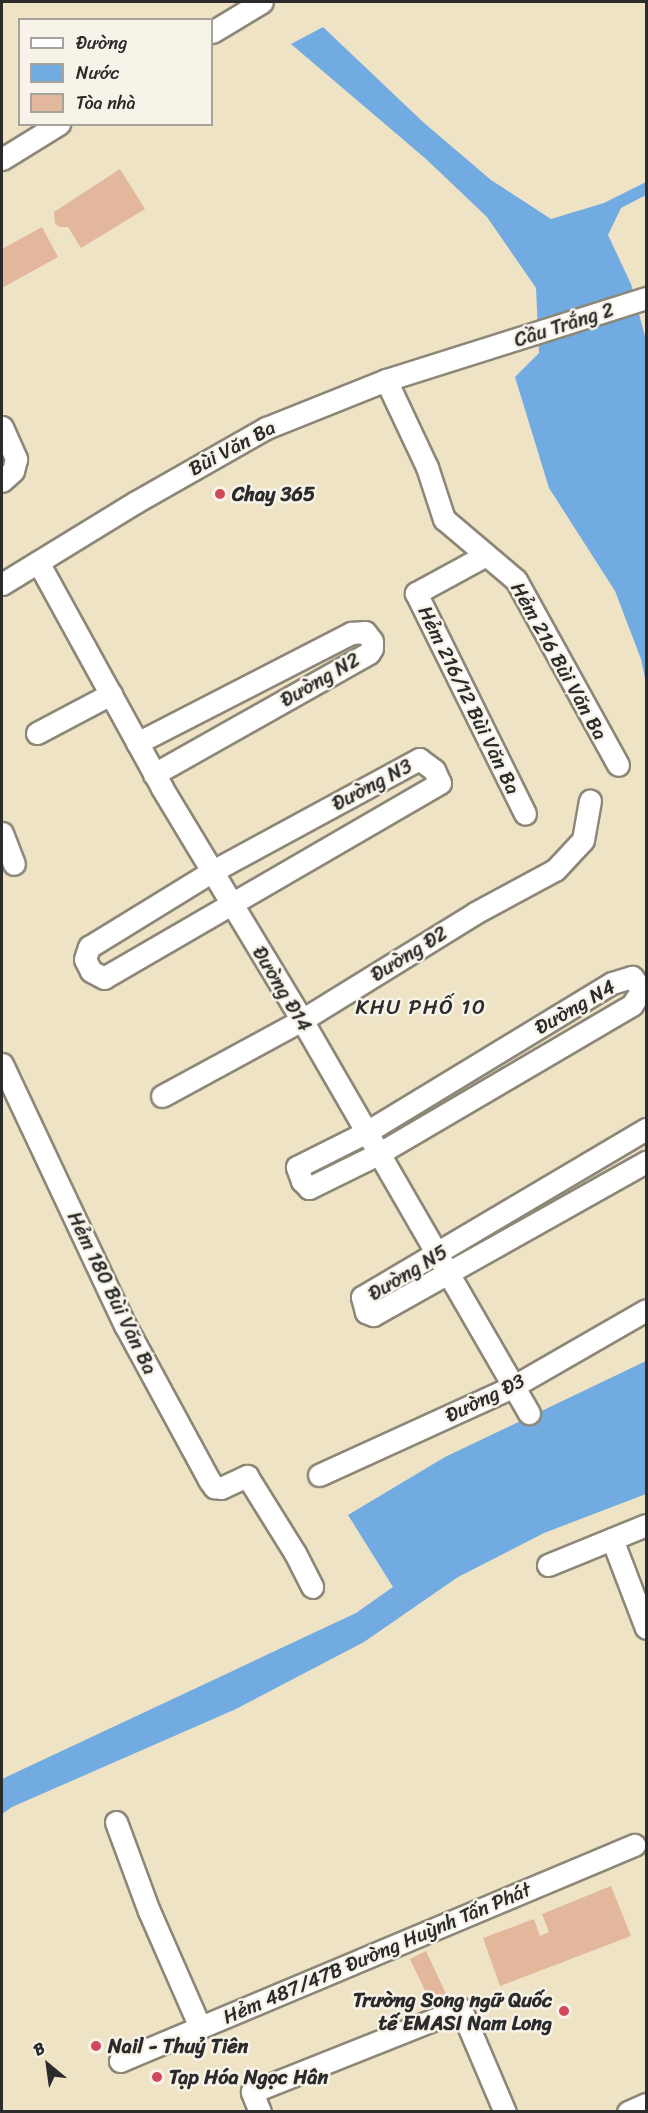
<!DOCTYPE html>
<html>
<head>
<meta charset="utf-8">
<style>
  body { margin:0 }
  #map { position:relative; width:648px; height:2113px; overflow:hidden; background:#efe3c6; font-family:Sriracha,sans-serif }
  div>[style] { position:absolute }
  .water>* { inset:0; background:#71abe1 }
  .building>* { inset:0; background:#e2b79c }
  .roads { filter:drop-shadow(2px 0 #8d8778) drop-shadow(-2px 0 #8d8778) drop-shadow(0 2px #8d8778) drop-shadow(0 -2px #8d8778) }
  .minor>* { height:21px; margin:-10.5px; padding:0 10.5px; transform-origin:10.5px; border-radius:10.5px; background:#fff }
  .dots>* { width:16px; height:16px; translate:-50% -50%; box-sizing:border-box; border:3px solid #f7f3e8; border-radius:50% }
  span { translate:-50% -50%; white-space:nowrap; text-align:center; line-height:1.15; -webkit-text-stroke:5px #f7f3e8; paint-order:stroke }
  .street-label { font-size:20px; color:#2b2b2b }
  .poi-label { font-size:20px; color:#2b2b2b; font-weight:700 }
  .left { translate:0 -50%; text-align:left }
  .right { translate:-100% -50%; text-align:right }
  .neighbourhood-label { font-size:21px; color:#2b2b2b; letter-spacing:1.5px }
  .frame { position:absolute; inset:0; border:3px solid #2b2b2b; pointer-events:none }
  .legend { position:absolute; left:18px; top:18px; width:195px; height:108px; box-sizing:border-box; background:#f7f3e8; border:2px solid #a5a39c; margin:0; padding:8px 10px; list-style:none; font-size:18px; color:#2b2b2b }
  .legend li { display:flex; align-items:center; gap:12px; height:30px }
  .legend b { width:30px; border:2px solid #a5a39c }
  .north { position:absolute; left:18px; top:2035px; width:60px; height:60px; -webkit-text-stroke:4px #f7f3e8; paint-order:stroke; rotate:331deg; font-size:16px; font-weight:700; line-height:24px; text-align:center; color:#2b2b2b }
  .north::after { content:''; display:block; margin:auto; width:21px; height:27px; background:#2b2b2b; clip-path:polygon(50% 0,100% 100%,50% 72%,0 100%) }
</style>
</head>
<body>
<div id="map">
  <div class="water">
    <div style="clip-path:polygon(323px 27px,423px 122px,491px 180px,551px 219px,604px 203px,646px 182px,646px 195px,621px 208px,608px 235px,631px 284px,646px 340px,646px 683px,641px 659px,615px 591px,549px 488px,515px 377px,539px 353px,536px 288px,487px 217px,426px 159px,291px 44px)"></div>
    <div style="clip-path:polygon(646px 1361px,646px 1494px,544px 1533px,458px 1577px,364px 1642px,236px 1709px,12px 1807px,2px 1814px,2px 1779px,356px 1613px,393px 1587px,348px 1515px,445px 1457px)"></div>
  </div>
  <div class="building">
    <div style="clip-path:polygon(120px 169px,145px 209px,81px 248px,68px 227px,60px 227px,55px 224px,54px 212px)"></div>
    <div style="clip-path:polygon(42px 227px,58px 257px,2px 288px,2px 249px)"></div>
    <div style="clip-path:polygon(611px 1886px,631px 1936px,500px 1986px,483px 1938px,534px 1919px,540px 1936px,549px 1932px,542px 1914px)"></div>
    <div style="clip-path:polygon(426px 1951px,447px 1996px,431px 2003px,410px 1959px)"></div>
  </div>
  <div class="roads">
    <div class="minor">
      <div style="left:212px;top:32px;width:58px;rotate:-31deg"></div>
      <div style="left:2px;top:159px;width:67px;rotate:-31.6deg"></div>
      <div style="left:386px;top:380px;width:96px;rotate:64.8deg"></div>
      <div style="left:427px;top:467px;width:55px;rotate:71.9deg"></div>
      <div style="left:444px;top:519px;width:94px;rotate:40.3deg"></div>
      <div style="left:516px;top:580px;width:211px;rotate:61.1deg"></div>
      <div style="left:2px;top:427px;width:35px;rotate:66deg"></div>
      <div style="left:16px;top:459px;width:12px;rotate:104deg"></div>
      <div style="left:13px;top:471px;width:15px;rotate:138deg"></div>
      <div style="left:486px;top:555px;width:80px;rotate:151.5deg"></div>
      <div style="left:416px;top:593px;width:246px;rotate:63.7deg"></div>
      <div style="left:38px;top:562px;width:258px;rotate:61.2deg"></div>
      <div style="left:162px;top:788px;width:271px;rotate:58.9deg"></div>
      <div style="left:302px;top:1020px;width:454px;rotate:60deg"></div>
      <div style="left:2px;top:584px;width:157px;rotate:-31.5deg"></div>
      <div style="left:136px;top:502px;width:150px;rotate:-29.6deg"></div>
      <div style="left:266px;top:428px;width:129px;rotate:-21.8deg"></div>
      <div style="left:386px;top:380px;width:273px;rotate:-17.5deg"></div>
      <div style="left:37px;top:733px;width:84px;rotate:-27.8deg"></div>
      <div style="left:137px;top:743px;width:241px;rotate:-27.2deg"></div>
      <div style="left:351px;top:633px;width:14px;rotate:-4deg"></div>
      <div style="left:365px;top:632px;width:11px;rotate:52deg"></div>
      <div style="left:372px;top:641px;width:7px;rotate:90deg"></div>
      <div style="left:372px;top:648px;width:6px;rotate:121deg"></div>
      <div style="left:369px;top:653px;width:247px;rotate:150.6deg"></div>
      <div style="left:419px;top:759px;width:19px;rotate:36deg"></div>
      <div style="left:434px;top:770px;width:14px;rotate:65deg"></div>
      <div style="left:440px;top:783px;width:388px;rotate:149.9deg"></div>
      <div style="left:104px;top:978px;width:15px;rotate:-152deg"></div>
      <div style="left:91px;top:971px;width:13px;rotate:-117deg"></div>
      <div style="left:85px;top:959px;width:13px;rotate:-72deg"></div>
      <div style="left:89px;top:947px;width:143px;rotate:-31.6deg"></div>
      <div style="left:211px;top:872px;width:237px;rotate:-28.5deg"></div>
      <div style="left:2px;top:833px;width:33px;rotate:69deg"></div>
      <div style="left:632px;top:977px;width:16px;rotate:52deg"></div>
      <div style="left:642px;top:990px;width:18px;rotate:124deg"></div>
      <div style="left:632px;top:1005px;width:294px;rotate:149.6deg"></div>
      <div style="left:378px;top:1154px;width:77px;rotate:153.8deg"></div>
      <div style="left:309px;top:1188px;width:10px;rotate:-135deg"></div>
      <div style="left:302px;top:1181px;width:15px;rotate:-110deg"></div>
      <div style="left:297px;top:1167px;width:76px;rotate:-26.6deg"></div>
      <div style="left:365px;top:1133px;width:289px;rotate:-31.3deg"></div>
      <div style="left:612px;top:983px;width:21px;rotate:-17deg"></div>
      <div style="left:2px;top:1064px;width:289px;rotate:64.8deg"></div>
      <div style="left:125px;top:1325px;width:176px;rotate:61.5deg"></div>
      <div style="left:209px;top:1480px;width:9px;rotate:54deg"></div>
      <div style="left:214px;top:1487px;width:7px;rotate:8deg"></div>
      <div style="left:221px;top:1488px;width:29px;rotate:-25deg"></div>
      <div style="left:247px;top:1476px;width:91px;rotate:58.1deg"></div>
      <div style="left:295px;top:1553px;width:38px;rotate:63deg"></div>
      <div style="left:162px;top:1096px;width:159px;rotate:-28.5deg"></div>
      <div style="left:302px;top:1020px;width:203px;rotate:-31.7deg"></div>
      <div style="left:475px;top:913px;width:91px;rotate:-28.3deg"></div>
      <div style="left:555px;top:870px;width:41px;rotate:-47deg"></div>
      <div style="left:583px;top:840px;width:40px;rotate:-80deg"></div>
      <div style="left:646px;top:1129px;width:330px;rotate:149.4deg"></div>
      <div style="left:362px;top:1297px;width:16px;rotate:75deg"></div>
      <div style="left:366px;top:1312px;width:8px;rotate:23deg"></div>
      <div style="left:373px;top:1315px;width:313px;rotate:-29.3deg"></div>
      <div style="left:319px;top:1475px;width:214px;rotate:-24.5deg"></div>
      <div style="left:514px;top:1386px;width:152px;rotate:-29.9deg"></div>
      <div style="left:612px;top:1539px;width:95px;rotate:69.1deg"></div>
      <div style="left:548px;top:1565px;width:106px;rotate:-22.2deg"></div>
      <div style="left:116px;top:1822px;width:95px;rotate:69.7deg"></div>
      <div style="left:149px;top:1911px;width:127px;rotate:66.3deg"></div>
      <div style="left:120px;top:2061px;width:558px;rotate:-22.79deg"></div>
      <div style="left:260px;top:2112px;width:22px;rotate:-112deg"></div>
      <div style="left:252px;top:2092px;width:225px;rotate:-21.7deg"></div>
      <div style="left:461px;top:2009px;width:112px;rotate:66.9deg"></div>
      <div style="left:628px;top:2112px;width:20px;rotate:-24deg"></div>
    </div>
  </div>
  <div class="dots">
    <div style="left:220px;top:494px;background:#d1495b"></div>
    <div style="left:564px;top:2011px;background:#d1495b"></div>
    <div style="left:96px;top:2046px;background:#d1495b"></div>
    <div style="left:157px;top:2077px;background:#d1495b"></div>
  </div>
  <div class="street-label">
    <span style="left:564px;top:325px;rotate:-18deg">Cầu Trắng 2</span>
    <span style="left:232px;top:448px;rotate:-28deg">Bùi Văn Ba</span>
    <span style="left:559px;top:661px;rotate:61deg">Hẻm 216 Bùi Văn Ba</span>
    <span style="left:320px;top:680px;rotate:-30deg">Đường N2</span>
    <span style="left:469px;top:700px;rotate:64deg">Hẻm 216/12 Bùi Văn Ba</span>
    <span style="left:372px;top:785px;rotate:-28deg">Đường N3</span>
    <span style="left:409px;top:954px;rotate:-32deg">Đường Đ2</span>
    <span style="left:282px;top:989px;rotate:59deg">Đường Đ14</span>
    <span style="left:575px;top:1007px;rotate:-30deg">Đường N4</span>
    <span style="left:408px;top:1273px;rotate:-31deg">Đường N5</span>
    <span style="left:112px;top:1293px;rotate:64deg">Hẻm 180 Bùi Văn Ba</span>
    <span style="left:485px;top:1398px;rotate:-26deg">Đường Đ3</span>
    <span style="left:377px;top:1953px;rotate:-23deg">Hẻm 487/47B Đường Huỳnh Tấn Phát</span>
  </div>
  <div class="poi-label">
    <span class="left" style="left:232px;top:494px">Chay 365</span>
    <span class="right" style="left:552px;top:2012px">Trường Song ngữ Quốc<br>tế EMASI Nam Long</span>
    <span class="left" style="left:108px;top:2046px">Nail - Thuỷ Tiên</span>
    <span class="left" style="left:169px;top:2077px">Tạp Hóa Ngọc Hân</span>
  </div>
  <div class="neighbourhood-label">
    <span style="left:421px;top:1007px">KHU PHỐ 10</span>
  </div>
  <div class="frame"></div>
  <ul class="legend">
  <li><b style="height:8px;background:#fff"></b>Đường</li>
  <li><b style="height:16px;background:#71abe1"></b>Nước</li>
  <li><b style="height:16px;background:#e2b79c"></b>Tòa nhà</li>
  </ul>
  <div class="north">B</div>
</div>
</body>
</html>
